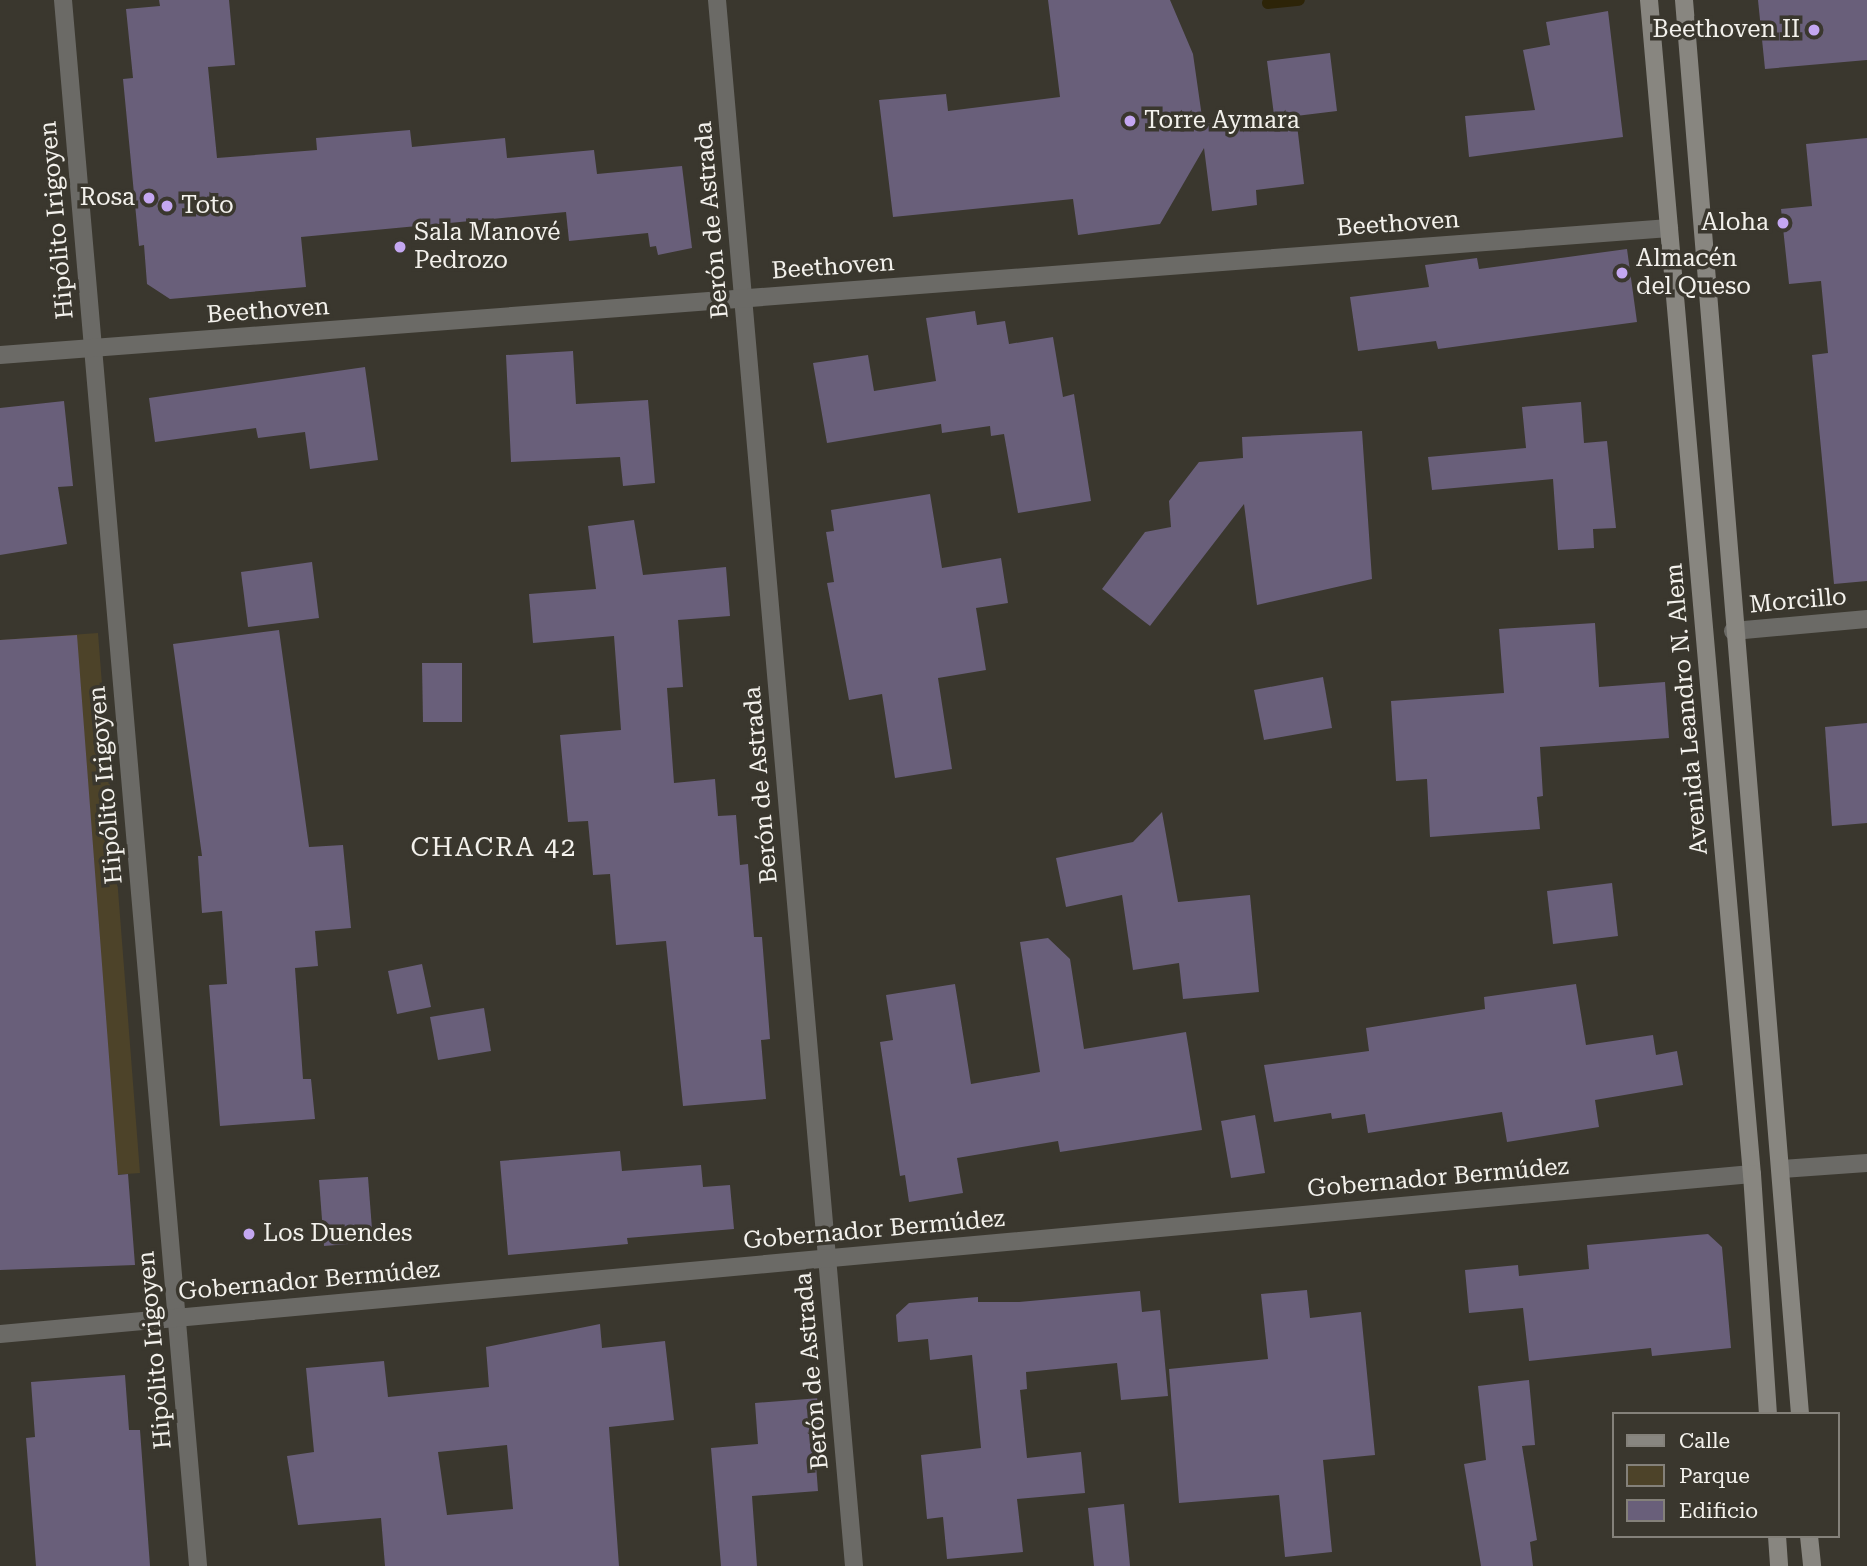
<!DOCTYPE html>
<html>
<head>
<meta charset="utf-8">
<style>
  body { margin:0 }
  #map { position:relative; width:1867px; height:1566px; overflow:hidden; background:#3a372e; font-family:"Roboto Serif",serif }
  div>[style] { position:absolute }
  .green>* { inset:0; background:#4d4329 }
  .stream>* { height:12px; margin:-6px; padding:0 6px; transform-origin:6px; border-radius:6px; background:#2d2408 }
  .building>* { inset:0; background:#695f7a }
  .street>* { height:18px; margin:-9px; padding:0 9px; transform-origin:9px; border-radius:9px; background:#6b6a66 }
  .secondary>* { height:18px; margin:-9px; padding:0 9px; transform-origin:9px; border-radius:9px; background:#888680 }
  .dots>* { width:19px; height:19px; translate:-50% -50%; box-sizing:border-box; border:4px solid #3a372e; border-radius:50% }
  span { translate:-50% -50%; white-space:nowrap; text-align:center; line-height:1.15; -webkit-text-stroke:7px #3a372e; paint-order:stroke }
  .poi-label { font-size:24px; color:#f3f1ec }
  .right { translate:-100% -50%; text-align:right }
  .left { translate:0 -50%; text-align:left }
  .street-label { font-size:24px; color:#f3f1ec }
  .neighbourhood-label { font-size:26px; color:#f3f1ec; letter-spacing:2px }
  .legend { position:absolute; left:1612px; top:1412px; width:228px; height:126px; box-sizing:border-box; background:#3a372e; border:2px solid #84817a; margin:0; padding:9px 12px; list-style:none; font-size:21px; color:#f3f1ec }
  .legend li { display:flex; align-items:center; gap:14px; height:35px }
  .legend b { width:35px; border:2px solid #84817a }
</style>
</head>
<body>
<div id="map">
  <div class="green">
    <div style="clip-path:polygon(98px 633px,140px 1173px,0 1183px,0 640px)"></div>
  </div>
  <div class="stream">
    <div style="left:1268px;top:3px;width:31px;rotate:-6deg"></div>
  </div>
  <div class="building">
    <div style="clip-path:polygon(159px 0,229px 0,235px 65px,208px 67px,217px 158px,317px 150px,316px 138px,410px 130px,412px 147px,505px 138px,507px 158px,594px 150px,597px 174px,682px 166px,692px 248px,658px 255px,656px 246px,650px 247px,648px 233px,569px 241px,566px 212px,301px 237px,306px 287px,170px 299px,147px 284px,144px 245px,139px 246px,123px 79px,133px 78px,126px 9px,160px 6px)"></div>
    <div style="clip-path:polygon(1048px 0,1170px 0,1193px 54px,1203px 124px,1274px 115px,1267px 61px,1330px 53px,1337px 111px,1296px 116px,1304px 184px,1256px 190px,1257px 205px,1212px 211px,1204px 148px,1160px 224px,1078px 235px,1073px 199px,893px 217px,879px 100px,946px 94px,948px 111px,1060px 97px)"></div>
    <div style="clip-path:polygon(1758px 0,1867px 0,1867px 60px,1765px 69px)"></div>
    <div style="clip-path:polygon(1608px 11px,1623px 137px,1469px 157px,1465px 116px,1535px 110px,1523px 50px,1550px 45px,1546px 22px)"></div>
    <div style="clip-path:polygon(1867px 138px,1867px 581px,1834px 584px,1812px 355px,1828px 353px,1821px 281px,1789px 284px,1781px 209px,1812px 206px,1806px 144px)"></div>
    <div style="clip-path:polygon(1627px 249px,1637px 322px,1438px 349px,1436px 341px,1358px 351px,1350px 297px,1429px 287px,1425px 265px,1477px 258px,1479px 269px)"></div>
    <div style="clip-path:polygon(975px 311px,977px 325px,1005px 321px,1009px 344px,1053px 337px,1063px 397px,1074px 394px,1091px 501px,1018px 513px,1004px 434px,991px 436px,990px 426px,942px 433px,941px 424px,827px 443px,813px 363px,868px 355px,874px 391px,936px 381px,926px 318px)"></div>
    <div style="clip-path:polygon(573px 351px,576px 404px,648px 400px,655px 483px,623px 486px,620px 457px,511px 462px,506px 355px)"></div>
    <div style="clip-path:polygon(365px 367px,378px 460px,310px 469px,305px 432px,258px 438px,256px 428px,155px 442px,149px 398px)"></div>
    <div style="clip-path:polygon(64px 401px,73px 486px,58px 487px,67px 544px,0 555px,0 408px)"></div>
    <div style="clip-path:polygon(1581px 402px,1584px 443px,1607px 441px,1616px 528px,1593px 529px,1594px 548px,1558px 550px,1553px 479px,1432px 490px,1428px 457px,1526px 448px,1522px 407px)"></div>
    <div style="clip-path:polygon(1362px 431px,1372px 579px,1257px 605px,1244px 504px,1150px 626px,1102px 589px,1145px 532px,1171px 527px,1169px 501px,1199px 462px,1243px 458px,1242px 437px)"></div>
    <div style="clip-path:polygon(930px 494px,942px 568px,1001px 558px,1008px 603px,976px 608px,986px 670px,938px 678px,952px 769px,895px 778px,882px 694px,849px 700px,827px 583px,834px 582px,826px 532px,834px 531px,831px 510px)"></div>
    <div style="clip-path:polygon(634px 520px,643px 575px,726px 567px,730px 616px,678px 620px,683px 687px,667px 688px,674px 783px,715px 779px,718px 816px,736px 815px,740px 865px,748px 864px,754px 937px,762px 937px,770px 1039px,761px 1040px,766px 1099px,683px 1106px,666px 941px,616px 945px,610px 874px,593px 875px,588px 821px,568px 822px,560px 735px,621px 730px,614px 636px,533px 643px,529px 594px,596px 589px,588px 526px)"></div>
    <div style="clip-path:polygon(312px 562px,319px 618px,248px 627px,241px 572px)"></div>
    <div style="clip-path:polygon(1595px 623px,1599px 687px,1665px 682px,1669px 738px,1540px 747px,1543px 796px,1537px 797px,1540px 829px,1430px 837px,1427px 779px,1396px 781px,1391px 701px,1504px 693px,1499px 629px)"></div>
    <div style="clip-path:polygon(279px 630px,309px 847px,343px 845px,351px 928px,315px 931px,318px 966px,295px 968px,303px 1079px,311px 1079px,315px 1119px,220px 1126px,209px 985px,227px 984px,222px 911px,202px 913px,198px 856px,202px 856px,173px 644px)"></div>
    <div style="clip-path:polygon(77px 635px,118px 1175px,128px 1174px,135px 1265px,0 1270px,0 640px)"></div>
    <div style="clip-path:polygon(422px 663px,462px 663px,462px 722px,423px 722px)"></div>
    <div style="clip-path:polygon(1323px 677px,1332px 728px,1264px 740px,1254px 690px)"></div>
    <div style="clip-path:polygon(1867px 723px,1867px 823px,1832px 826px,1825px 727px)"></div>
    <div style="clip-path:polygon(1162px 812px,1178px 902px,1250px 895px,1259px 992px,1183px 999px,1179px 963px,1133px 970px,1122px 895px,1066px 907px,1056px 858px,1133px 842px)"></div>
    <div style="clip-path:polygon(1612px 883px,1618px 936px,1553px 944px,1547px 891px)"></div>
    <div style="clip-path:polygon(1048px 938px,1070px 959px,1084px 1049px,1186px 1032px,1202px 1130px,1060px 1152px,1058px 1141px,957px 1158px,963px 1193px,909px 1202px,905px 1175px,900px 1176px,880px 1042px,893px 1040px,886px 995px,955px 984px,971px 1084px,1040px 1072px,1020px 942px)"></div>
    <div style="clip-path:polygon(422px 964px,431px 1007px,397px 1014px,388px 971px)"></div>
    <div style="clip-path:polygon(1576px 984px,1586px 1045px,1653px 1035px,1656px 1055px,1677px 1051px,1683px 1085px,1595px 1100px,1599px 1127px,1507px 1142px,1502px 1112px,1368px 1133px,1365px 1114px,1332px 1119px,1331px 1113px,1274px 1122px,1264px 1065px,1369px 1051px,1366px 1028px,1485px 1009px,1484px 997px)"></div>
    <div style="clip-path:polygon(484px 1008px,491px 1051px,438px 1060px,430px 1017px)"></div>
    <div style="clip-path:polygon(1255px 1115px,1265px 1173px,1231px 1178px,1221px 1121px)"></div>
    <div style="clip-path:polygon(620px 1151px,622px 1171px,701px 1165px,703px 1187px,730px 1185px,734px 1229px,627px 1238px,628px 1244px,508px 1255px,500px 1161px)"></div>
    <div style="clip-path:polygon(368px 1177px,373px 1242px,324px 1246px,319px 1180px)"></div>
    <div style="clip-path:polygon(1708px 1234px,1722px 1247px,1731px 1348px,1652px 1356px,1651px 1348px,1529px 1361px,1523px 1308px,1469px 1313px,1465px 1270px,1518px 1265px,1519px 1276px,1589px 1269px,1587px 1245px)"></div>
    <div style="clip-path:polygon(1307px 1290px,1310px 1318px,1361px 1312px,1375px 1455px,1323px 1460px,1332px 1552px,1285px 1557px,1279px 1495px,1179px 1503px,1169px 1369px,1268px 1359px,1261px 1294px)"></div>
    <div style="clip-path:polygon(1140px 1291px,1142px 1312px,1160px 1310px,1168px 1396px,1121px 1400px,1117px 1363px,1026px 1372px,1027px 1389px,1020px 1390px,1027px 1458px,1081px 1452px,1085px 1493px,1017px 1499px,1023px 1552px,947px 1559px,943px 1517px,927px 1519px,921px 1455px,981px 1448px,972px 1355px,930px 1360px,928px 1339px,898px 1342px,896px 1315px,909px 1303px,978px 1297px,978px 1302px,1019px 1302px)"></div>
    <div style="clip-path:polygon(evenodd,600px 1324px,602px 1348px,665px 1341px,674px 1420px,609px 1427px,619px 1566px,385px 1566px,381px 1518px,298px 1525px,287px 1456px,314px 1452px,306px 1368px,384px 1361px,388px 1397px,489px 1387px,486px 1347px,600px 1324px,507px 1445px,513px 1509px,447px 1515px,438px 1452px,507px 1445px)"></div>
    <div style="clip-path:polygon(125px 1375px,129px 1430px,140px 1430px,150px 1566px,36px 1566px,26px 1438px,35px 1437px,31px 1382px)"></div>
    <div style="clip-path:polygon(1529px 1380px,1535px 1445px,1522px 1446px,1537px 1540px,1530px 1542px,1533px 1566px,1481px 1566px,1464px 1464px,1486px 1460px,1478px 1386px)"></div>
    <div style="clip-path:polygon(820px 1398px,823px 1438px,814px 1438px,818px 1491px,752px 1496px,757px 1566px,721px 1566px,711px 1448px,758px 1444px,755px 1403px)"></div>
    <div style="clip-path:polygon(1124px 1504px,1130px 1566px,1094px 1566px,1088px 1508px)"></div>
  </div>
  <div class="street">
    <div style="left:63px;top:0;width:1572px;rotate:85.07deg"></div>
    <div style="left:717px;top:0;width:1572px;rotate:85deg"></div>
    <div style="left:0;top:355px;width:1674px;rotate:-4.35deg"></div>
    <div style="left:1733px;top:631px;width:135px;rotate:-5.1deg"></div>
    <div style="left:1782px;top:1169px;width:85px;rotate:-4deg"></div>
    <div style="left:0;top:1334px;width:1759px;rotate:-5.22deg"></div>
  </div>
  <div class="secondary">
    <div style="left:1649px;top:0;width:1179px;rotate:84.99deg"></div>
    <div style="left:1752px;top:1174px;width:241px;rotate:86.2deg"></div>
    <div style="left:1684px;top:0;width:1419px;rotate:85.31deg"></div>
    <div style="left:1777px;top:1536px;width:30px;rotate:86deg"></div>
    <div style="left:1809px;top:1536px;width:30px;rotate:84deg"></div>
  </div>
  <div class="dots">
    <div style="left:1814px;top:30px;background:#c4a7f1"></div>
    <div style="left:1130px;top:121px;background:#c4a7f1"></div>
    <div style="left:149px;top:198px;background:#c4a7f1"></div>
    <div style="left:167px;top:206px;background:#c4a7f1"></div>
    <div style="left:1783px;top:223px;background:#c4a7f1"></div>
    <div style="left:400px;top:247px;background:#c4a7f1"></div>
    <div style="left:1622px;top:273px;background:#c4a7f1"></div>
    <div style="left:249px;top:1234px;background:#c4a7f1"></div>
  </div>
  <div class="poi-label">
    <span class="right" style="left:1800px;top:30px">Beethoven II</span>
    <span class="left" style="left:1144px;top:121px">Torre Aymara</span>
    <span class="right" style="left:135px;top:198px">Rosa</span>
    <span class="left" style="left:181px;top:206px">Toto</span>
    <span class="right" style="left:1769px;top:223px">Aloha</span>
    <span class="left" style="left:414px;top:247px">Sala Manové<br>Pedrozo</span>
    <span class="left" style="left:1636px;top:273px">Almacén<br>del Queso</span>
    <span class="left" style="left:263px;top:1234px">Los Duendes</span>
  </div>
  <div class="street-label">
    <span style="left:57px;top:220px;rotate:-95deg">Hipólito Irigoyen</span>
    <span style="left:712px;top:220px;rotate:-95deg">Berón de Astrada</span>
    <span style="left:1398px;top:224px;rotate:-4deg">Beethoven</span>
    <span style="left:833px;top:267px;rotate:-4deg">Beethoven</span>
    <span style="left:268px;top:311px;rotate:-4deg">Beethoven</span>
    <span style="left:1798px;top:601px;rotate:-5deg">Morcillo</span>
    <span style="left:1687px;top:709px;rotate:-95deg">Avenida Leandro N. Alem</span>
    <span style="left:106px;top:785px;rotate:-95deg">Hipólito Irigoyen</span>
    <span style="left:761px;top:785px;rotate:-95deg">Berón de Astrada</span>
    <span style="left:1438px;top:1178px;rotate:-5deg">Gobernador Bermúdez</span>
    <span style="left:874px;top:1230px;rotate:-5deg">Gobernador Bermúdez</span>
    <span style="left:309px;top:1281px;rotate:-5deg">Gobernador Bermúdez</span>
    <span style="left:155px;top:1350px;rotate:-95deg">Hipólito Irigoyen</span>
    <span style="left:812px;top:1371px;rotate:-95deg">Berón de Astrada</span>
  </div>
  <div class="neighbourhood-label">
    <span style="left:494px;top:848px">CHACRA 42</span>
  </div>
  <ul class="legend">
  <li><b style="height:9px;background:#888680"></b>Calle</li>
  <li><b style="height:19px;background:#4d4329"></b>Parque</li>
  <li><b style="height:19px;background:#695f7a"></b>Edificio</li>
  </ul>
</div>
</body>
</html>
